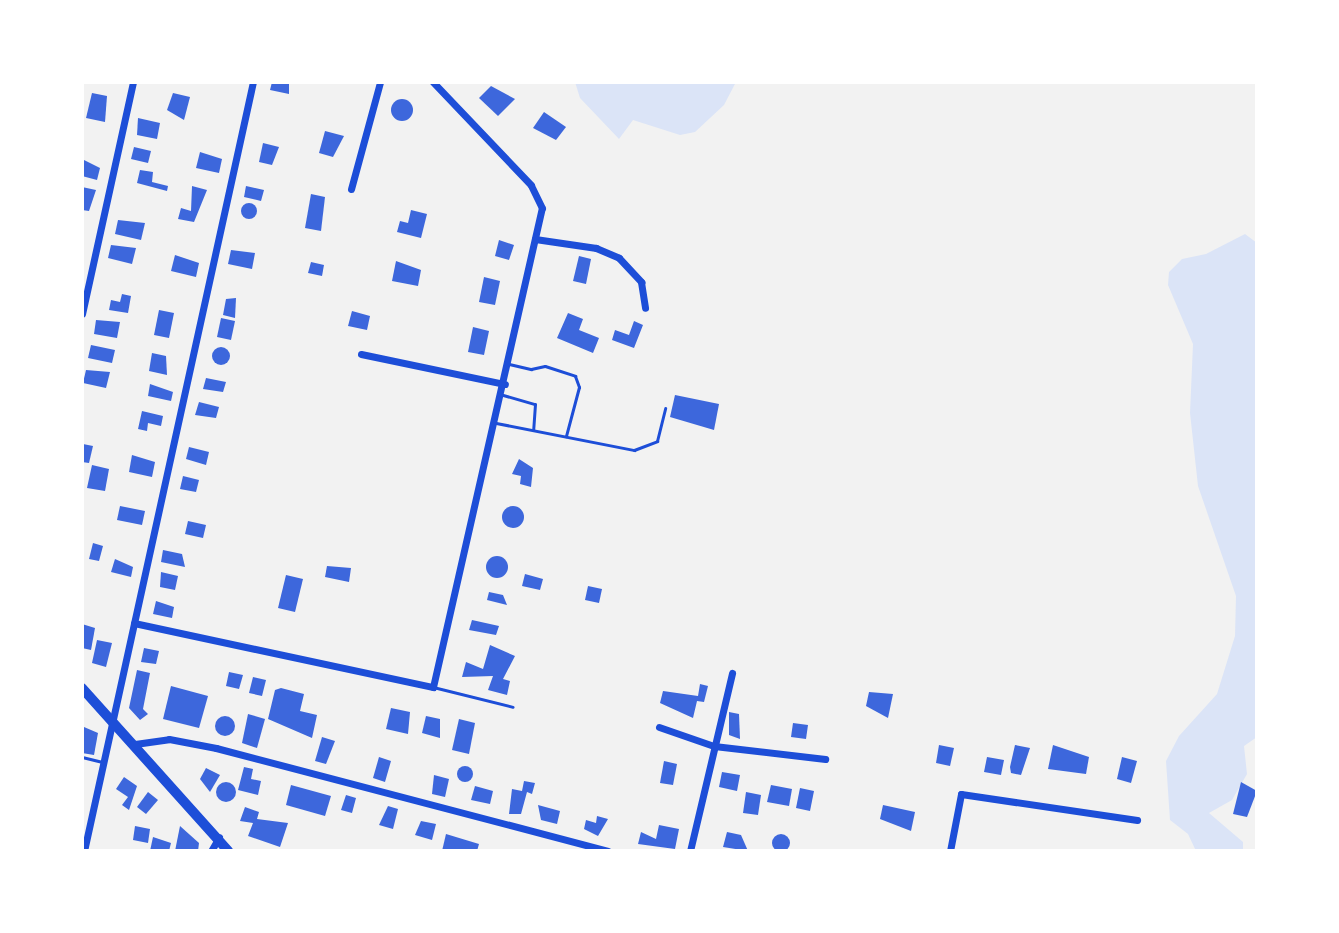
<!DOCTYPE html>
<html>
<head>
<meta charset="utf-8">
<style>
  body { margin:0 }
  #map { position:relative; width:1339px; height:933px; overflow:hidden; background:#f2f2f2; font-family:Manrope,sans-serif }
  div>[style] { position:absolute }
  .green>* { inset:0; background:#dbe4f7 }
  .building>* { inset:0; background:#3d67dc }
  .round { border-radius:50% }
  .service>* { height:3px; margin:-1.5px; padding:0 1.5px; transform-origin:1.5px; border-radius:1.5px; background:#1d4ed8 }
  .minor>* { height:7px; margin:-3.5px; padding:0 3.5px; transform-origin:3.5px; border-radius:3.5px; background:#1d4ed8 }
  .secondary>* { height:10px; margin:-5px; padding:0 5px; transform-origin:5px; border-radius:5px; background:#1d4ed8 }
  span { translate:-50% -50%; white-space:nowrap; text-align:center; line-height:1.15; -webkit-text-stroke:7px #fff; paint-order:stroke }
  .frame { position:absolute; inset:0; border:84px solid #fff; pointer-events:none }
</style>
</head>
<body>
<div id="map">
  <div class="green">
    <div style="clip-path:polygon(575px 82px,736px 82px,724px 105px,695px 132px,680px 135px,633px 120px,619px 139px,580px 98px)"></div>
    <div style="clip-path:polygon(1245px 234px,1257px 243px,1257px 737px,1244px 746px,1247px 774px,1232px 800px,1209px 813px,1243px 842px,1243px 851px,1196px 851px,1188px 834px,1170px 820px,1166px 761px,1179px 736px,1217px 694px,1235px 636px,1236px 596px,1198px 486px,1190px 413px,1193px 344px,1168px 285px,1169px 272px,1182px 259px,1206px 254px)"></div>
  </div>
  <div class="building">
    <div style="clip-path:polygon(272px 82px,289px 82px,289px 94px,270px 90px)"></div>
    <div style="clip-path:polygon(491px 86px,515px 99px,498px 116px,479px 98px)"></div>
    <div style="clip-path:polygon(92px 93px,107px 96px,105px 122px,86px 118px)"></div>
    <div style="clip-path:polygon(173px 93px,190px 97px,184px 120px,167px 110px)"></div>
    <div class="round" style="left:391px;top:99px;width:22px;height:22px"></div>
    <div style="clip-path:polygon(544px 112px,566px 127px,556px 140px,533px 128px)"></div>
    <div style="clip-path:polygon(138px 118px,160px 123px,157px 139px,137px 135px)"></div>
    <div style="clip-path:polygon(325px 131px,344px 136px,333px 157px,319px 153px)"></div>
    <div style="clip-path:polygon(263px 143px,279px 147px,272px 165px,259px 162px)"></div>
    <div style="clip-path:polygon(134px 147px,151px 151px,148px 163px,131px 159px)"></div>
    <div style="clip-path:polygon(200px 152px,222px 159px,219px 173px,196px 168px)"></div>
    <div style="clip-path:polygon(82px 159px,100px 168px,97px 180px,82px 176px)"></div>
    <div style="clip-path:polygon(140px 170px,153px 172px,152px 182px,168px 186px,167px 191px,137px 183px)"></div>
    <div style="clip-path:polygon(192px 186px,207px 190px,194px 222px,178px 219px,181px 208px,191px 211px)"></div>
    <div style="clip-path:polygon(246px 186px,264px 190px,261px 201px,244px 197px)"></div>
    <div style="clip-path:polygon(82px 187px,96px 190px,89px 211px,82px 210px)"></div>
    <div style="clip-path:polygon(311px 194px,325px 197px,321px 231px,305px 228px)"></div>
    <div class="round" style="left:241px;top:203px;width:16px;height:16px"></div>
    <div style="clip-path:polygon(411px 210px,427px 214px,421px 238px,397px 232px,400px 221px,408px 223px)"></div>
    <div style="clip-path:polygon(118px 220px,145px 223px,141px 240px,115px 234px)"></div>
    <div style="clip-path:polygon(499px 240px,514px 245px,509px 260px,495px 256px)"></div>
    <div style="clip-path:polygon(111px 245px,136px 248px,132px 264px,108px 258px)"></div>
    <div style="clip-path:polygon(231px 250px,255px 253px,252px 269px,228px 264px)"></div>
    <div style="clip-path:polygon(175px 255px,199px 263px,196px 277px,171px 271px)"></div>
    <div style="clip-path:polygon(579px 256px,591px 259px,586px 284px,573px 281px)"></div>
    <div style="clip-path:polygon(396px 261px,421px 270px,418px 286px,392px 281px)"></div>
    <div style="clip-path:polygon(311px 262px,324px 265px,322px 276px,308px 273px)"></div>
    <div style="clip-path:polygon(484px 277px,500px 281px,495px 305px,479px 302px)"></div>
    <div style="clip-path:polygon(122px 294px,131px 296px,128px 313px,109px 310px,111px 300px,120px 302px)"></div>
    <div style="clip-path:polygon(236px 298px,235px 318px,223px 315px,226px 299px)"></div>
    <div style="clip-path:polygon(159px 310px,174px 313px,169px 338px,154px 335px)"></div>
    <div style="clip-path:polygon(352px 311px,370px 316px,367px 330px,348px 326px)"></div>
    <div style="clip-path:polygon(568px 313px,583px 319px,579px 330px,599px 338px,593px 353px,557px 338px)"></div>
    <div style="clip-path:polygon(221px 318px,235px 321px,231px 340px,217px 337px)"></div>
    <div style="clip-path:polygon(96px 320px,120px 322px,117px 338px,94px 334px)"></div>
    <div style="clip-path:polygon(634px 321px,643px 325px,634px 348px,612px 340px,615px 330px,629px 335px)"></div>
    <div style="clip-path:polygon(473px 327px,489px 331px,484px 355px,468px 352px)"></div>
    <div style="clip-path:polygon(91px 345px,115px 350px,112px 363px,88px 358px)"></div>
    <div class="round" style="left:212px;top:347px;width:18px;height:18px"></div>
    <div style="clip-path:polygon(152px 353px,166px 356px,167px 375px,149px 371px)"></div>
    <div style="clip-path:polygon(86px 370px,110px 372px,106px 388px,83px 383px)"></div>
    <div style="clip-path:polygon(206px 378px,226px 382px,223px 392px,203px 389px)"></div>
    <div style="clip-path:polygon(150px 384px,173px 392px,171px 401px,148px 396px)"></div>
    <div style="clip-path:polygon(675px 395px,719px 404px,714px 430px,670px 417px)"></div>
    <div style="clip-path:polygon(199px 402px,219px 407px,216px 418px,195px 415px)"></div>
    <div style="clip-path:polygon(142px 411px,163px 416px,161px 426px,148px 423px,147px 431px,138px 429px)"></div>
    <div style="clip-path:polygon(83px 444px,93px 446px,89px 463px,82px 462px)"></div>
    <div style="clip-path:polygon(189px 447px,209px 452px,206px 465px,186px 459px)"></div>
    <div style="clip-path:polygon(132px 455px,155px 462px,152px 477px,129px 472px)"></div>
    <div style="clip-path:polygon(519px 459px,533px 468px,531px 487px,520px 484px,521px 476px,512px 474px)"></div>
    <div style="clip-path:polygon(92px 465px,109px 469px,105px 491px,87px 488px)"></div>
    <div style="clip-path:polygon(183px 476px,199px 480px,196px 492px,180px 489px)"></div>
    <div style="clip-path:polygon(120px 506px,145px 511px,142px 525px,117px 520px)"></div>
    <div class="round" style="left:502px;top:506px;width:22px;height:22px"></div>
    <div style="clip-path:polygon(188px 521px,206px 525px,203px 538px,185px 534px)"></div>
    <div style="clip-path:polygon(93px 543px,103px 546px,99px 561px,89px 559px)"></div>
    <div style="clip-path:polygon(163px 550px,182px 554px,185px 567px,161px 562px)"></div>
    <div class="round" style="left:486px;top:556px;width:22px;height:22px"></div>
    <div style="clip-path:polygon(115px 559px,133px 567px,131px 577px,111px 572px)"></div>
    <div style="clip-path:polygon(327px 566px,351px 568px,349px 582px,325px 577px)"></div>
    <div style="clip-path:polygon(161px 572px,178px 576px,175px 590px,160px 587px)"></div>
    <div style="clip-path:polygon(525px 574px,543px 579px,540px 590px,522px 586px)"></div>
    <div style="clip-path:polygon(286px 575px,303px 579px,295px 612px,278px 608px)"></div>
    <div style="clip-path:polygon(588px 586px,602px 589px,599px 603px,585px 600px)"></div>
    <div style="clip-path:polygon(489px 592px,503px 595px,507px 605px,487px 600px)"></div>
    <div style="clip-path:polygon(156px 601px,174px 607px,172px 618px,153px 614px)"></div>
    <div style="clip-path:polygon(472px 620px,499px 626px,496px 635px,469px 630px)"></div>
    <div style="clip-path:polygon(82px 624px,95px 628px,91px 650px,82px 648px)"></div>
    <div style="clip-path:polygon(97px 640px,112px 643px,106px 667px,92px 663px)"></div>
    <div style="clip-path:polygon(490px 645px,515px 656px,503px 679px,510px 681px,507px 695px,488px 690px,493px 676px,462px 677px,466px 662px,483px 669px)"></div>
    <div style="clip-path:polygon(144px 648px,159px 651px,156px 664px,141px 662px)"></div>
    <div style="clip-path:polygon(137px 670px,150px 673px,143px 709px,148px 714px,140px 720px,129px 708px)"></div>
    <div style="clip-path:polygon(229px 672px,243px 675px,239px 689px,226px 686px)"></div>
    <div style="clip-path:polygon(253px 677px,266px 680px,262px 696px,249px 693px)"></div>
    <div style="clip-path:polygon(700px 684px,708px 686px,704px 702px,697px 701px,693px 718px,660px 703px,663px 691px,698px 696px)"></div>
    <div style="clip-path:polygon(171px 686px,208px 696px,199px 728px,163px 719px)"></div>
    <div style="clip-path:polygon(281px 688px,304px 694px,300px 711px,317px 715px,312px 738px,268px 719px,275px 690px)"></div>
    <div style="clip-path:polygon(869px 692px,893px 694px,888px 718px,866px 706px)"></div>
    <div style="clip-path:polygon(391px 708px,410px 712px,408px 734px,386px 729px)"></div>
    <div style="clip-path:polygon(729px 712px,739px 714px,740px 739px,729px 735px)"></div>
    <div style="clip-path:polygon(248px 714px,265px 719px,257px 748px,242px 743px)"></div>
    <div class="round" style="left:215px;top:716px;width:20px;height:20px"></div>
    <div style="clip-path:polygon(426px 716px,440px 719px,440px 738px,422px 733px)"></div>
    <div style="clip-path:polygon(459px 719px,475px 723px,469px 754px,452px 750px)"></div>
    <div style="clip-path:polygon(793px 723px,808px 725px,806px 739px,791px 737px)"></div>
    <div style="clip-path:polygon(84px 727px,98px 733px,94px 755px,82px 753px)"></div>
    <div style="clip-path:polygon(322px 737px,335px 741px,326px 764px,315px 761px)"></div>
    <div style="clip-path:polygon(939px 745px,954px 748px,950px 766px,936px 763px)"></div>
    <div style="clip-path:polygon(1015px 745px,1030px 748px,1021px 775px,1011px 773px,1010px 767px)"></div>
    <div style="clip-path:polygon(1053px 745px,1089px 757px,1086px 774px,1048px 769px)"></div>
    <div style="clip-path:polygon(379px 757px,391px 761px,385px 782px,373px 778px)"></div>
    <div style="clip-path:polygon(987px 757px,1004px 760px,1001px 775px,984px 772px)"></div>
    <div style="clip-path:polygon(1122px 757px,1137px 761px,1131px 783px,1117px 779px)"></div>
    <div style="clip-path:polygon(664px 761px,677px 764px,673px 785px,660px 783px)"></div>
    <div class="round" style="left:457px;top:766px;width:16px;height:16px"></div>
    <div style="clip-path:polygon(244px 767px,253px 769px,251px 779px,261px 781px,258px 795px,238px 790px)"></div>
    <div style="clip-path:polygon(206px 768px,220px 775px,210px 792px,200px 779px)"></div>
    <div style="clip-path:polygon(722px 772px,740px 775px,737px 791px,719px 787px)"></div>
    <div style="clip-path:polygon(434px 775px,449px 779px,445px 797px,432px 794px)"></div>
    <div style="clip-path:polygon(124px 777px,137px 786px,129px 810px,122px 805px,128px 797px,116px 789px)"></div>
    <div style="clip-path:polygon(524px 781px,535px 783px,532px 794px,527px 792px,521px 814px,509px 814px,512px 789px,522px 791px)"></div>
    <div style="clip-path:polygon(1241px 782px,1257px 791px,1247px 817px,1233px 814px)"></div>
    <div class="round" style="left:216px;top:782px;width:20px;height:20px"></div>
    <div style="clip-path:polygon(291px 785px,331px 796px,325px 816px,286px 805px)"></div>
    <div style="clip-path:polygon(771px 785px,792px 789px,789px 806px,767px 802px)"></div>
    <div style="clip-path:polygon(475px 786px,493px 791px,490px 804px,471px 800px)"></div>
    <div style="clip-path:polygon(800px 788px,814px 791px,810px 811px,796px 808px)"></div>
    <div style="clip-path:polygon(148px 792px,158px 800px,146px 814px,137px 807px)"></div>
    <div style="clip-path:polygon(746px 792px,761px 795px,758px 815px,743px 813px)"></div>
    <div style="clip-path:polygon(346px 795px,356px 798px,352px 813px,341px 810px)"></div>
    <div style="clip-path:polygon(538px 805px,560px 811px,557px 824px,541px 820px)"></div>
    <div style="clip-path:polygon(883px 805px,915px 812px,911px 831px,880px 819px)"></div>
    <div style="clip-path:polygon(388px 806px,398px 809px,393px 829px,379px 825px)"></div>
    <div style="clip-path:polygon(245px 807px,259px 812px,257px 819px,288px 823px,280px 847px,248px 836px,253px 823px,240px 821px)"></div>
    <div style="clip-path:polygon(597px 816px,608px 819px,598px 836px,584px 829px,586px 820px,596px 823px)"></div>
    <div style="clip-path:polygon(421px 821px,436px 824px,432px 840px,415px 835px)"></div>
    <div style="clip-path:polygon(659px 825px,679px 829px,675px 849px,638px 844px,641px 832px,656px 839px)"></div>
    <div style="clip-path:polygon(135px 826px,150px 829px,148px 843px,133px 840px)"></div>
    <div style="clip-path:polygon(180px 826px,199px 843px,198px 851px,175px 851px)"></div>
    <div style="clip-path:polygon(727px 832px,741px 835px,748px 851px,723px 847px)"></div>
    <div style="clip-path:polygon(446px 834px,479px 844px,477px 851px,442px 851px)"></div>
    <div class="round" style="left:772px;top:834px;width:18px;height:18px"></div>
    <div style="clip-path:polygon(153px 837px,171px 843px,169px 851px,150px 851px)"></div>
  </div>
  <div class="service">
    <div style="left:509px;top:364px;width:23px;rotate:13deg"></div>
    <div style="left:531px;top:369px;width:14px;rotate:-12deg"></div>
    <div style="left:545px;top:366px;width:32px;rotate:18deg"></div>
    <div style="left:575px;top:376px;width:12px;rotate:70deg"></div>
    <div style="left:579px;top:387px;width:51px;rotate:104.9deg"></div>
    <div style="left:503px;top:395px;width:33px;rotate:16deg"></div>
    <div style="left:535px;top:404px;width:26px;rotate:94deg"></div>
    <div style="left:496px;top:423px;width:141px;rotate:11.1deg"></div>
    <div style="left:634px;top:450px;width:25px;rotate:-21deg"></div>
    <div style="left:657px;top:441px;width:34px;rotate:-76deg"></div>
    <div style="left:433px;top:687px;width:82px;rotate:14deg"></div>
    <div style="left:82px;top:757px;width:21px;rotate:14deg"></div>
  </div>
  <div class="minor">
    <div style="left:351px;top:189px;width:111px;rotate:-74.8deg"></div>
    <div style="left:535px;top:239px;width:62px;rotate:8.4deg"></div>
    <div style="left:596px;top:248px;width:25px;rotate:23deg"></div>
    <div style="left:619px;top:258px;width:33px;rotate:47deg"></div>
    <div style="left:641px;top:282px;width:26px;rotate:81deg"></div>
    <div style="left:82px;top:314px;width:238px;rotate:-77.6deg"></div>
    <div style="left:361px;top:354px;width:147px;rotate:11.8deg"></div>
    <div style="left:134px;top:623px;width:306px;rotate:12.1deg"></div>
    <div style="left:433px;top:687px;width:491px;rotate:-77.2deg"></div>
    <div style="left:542px;top:208px;width:25px;rotate:-116deg"></div>
    <div style="left:531px;top:185px;width:142px;rotate:-133.6deg"></div>
    <div style="left:659px;top:727px;width:58px;rotate:19.1deg"></div>
    <div style="left:714px;top:746px;width:112px;rotate:6.7deg"></div>
    <div style="left:135px;top:744px;width:34px;rotate:-8deg"></div>
    <div style="left:169px;top:739px;width:48px;rotate:10.8deg"></div>
    <div style="left:216px;top:748px;width:405px;rotate:14.7deg"></div>
    <div style="left:84px;top:851px;width:787px;rotate:-77.61deg"></div>
    <div style="left:211px;top:851px;width:16px;rotate:-60deg"></div>
    <div style="left:690px;top:851px;width:183px;rotate:-76.7deg"></div>
    <div style="left:950px;top:851px;width:58px;rotate:-79.1deg"></div>
    <div style="left:961px;top:794px;width:178px;rotate:8.4deg"></div>
  </div>
  <div class="secondary">
    <div style="left:82px;top:688px;width:219px;rotate:48.1deg"></div>
  </div>
  <div class="frame"></div>
</div>
</body>
</html>
